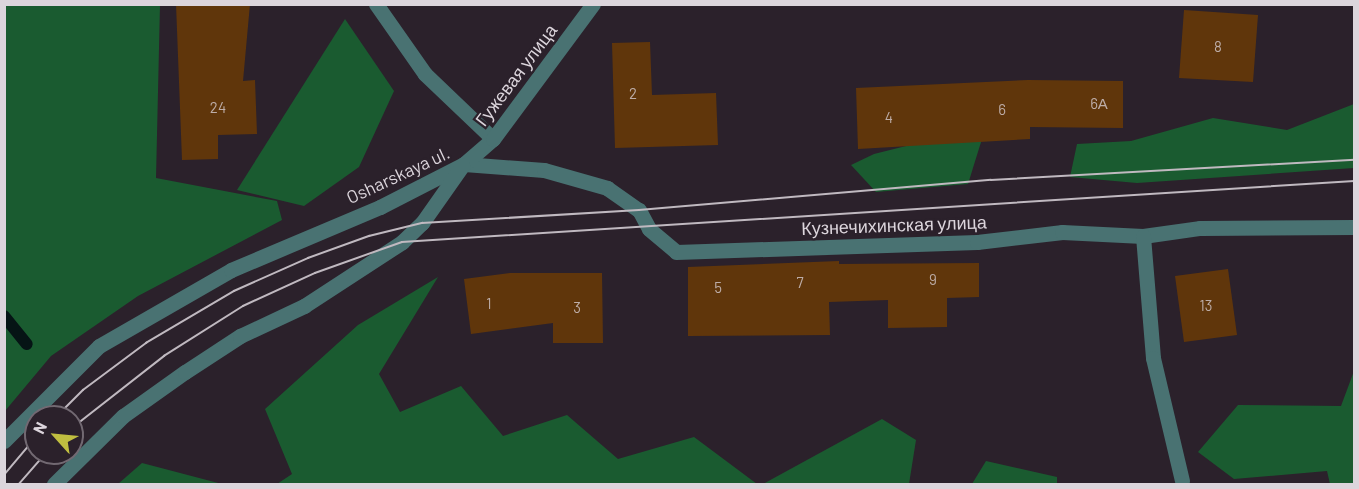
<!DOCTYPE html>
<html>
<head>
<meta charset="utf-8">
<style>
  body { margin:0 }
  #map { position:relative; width:1359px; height:489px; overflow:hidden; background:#2b212b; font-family:Barlow,sans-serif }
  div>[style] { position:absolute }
  .green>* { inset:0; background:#1a5b30 }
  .stream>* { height:12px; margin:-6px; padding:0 6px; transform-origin:6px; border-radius:6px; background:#061415 }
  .building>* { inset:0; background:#60360b }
  .minor>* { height:15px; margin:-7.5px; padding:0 7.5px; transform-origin:7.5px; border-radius:7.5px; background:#497272 }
  .tram>* { height:1.5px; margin:-0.75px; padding:0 0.75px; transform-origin:0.75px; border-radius:0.75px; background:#c0b9c0 }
  span { translate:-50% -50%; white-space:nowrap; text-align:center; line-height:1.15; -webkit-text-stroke:4.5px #2b212b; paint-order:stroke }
  .number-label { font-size:15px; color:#bdada8 }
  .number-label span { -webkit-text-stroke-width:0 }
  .street-label { font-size:18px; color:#dcd5dc }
  .frame { position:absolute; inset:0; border:6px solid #dcd5dc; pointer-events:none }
  .north { position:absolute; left:24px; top:405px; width:60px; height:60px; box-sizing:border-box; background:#2b212b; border:2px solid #726972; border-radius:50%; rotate:297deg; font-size:16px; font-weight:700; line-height:24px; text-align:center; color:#dcd5dc }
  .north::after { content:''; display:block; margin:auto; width:21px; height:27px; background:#c0be40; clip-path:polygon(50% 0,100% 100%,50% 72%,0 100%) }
</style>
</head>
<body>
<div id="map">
  <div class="green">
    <div style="clip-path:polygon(5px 4px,160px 5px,156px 178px,277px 201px,282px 220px,138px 296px,51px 356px,5px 411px)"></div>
    <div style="clip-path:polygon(345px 19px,394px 91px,359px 167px,304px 206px,237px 190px)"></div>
    <div style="clip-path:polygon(1354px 104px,1354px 168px,1137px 183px,1070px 177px,1077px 144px,1131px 141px,1213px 118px,1287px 130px)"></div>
    <div style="clip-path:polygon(986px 126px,968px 184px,876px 192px,851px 165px,874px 154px)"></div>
    <div style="clip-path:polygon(438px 277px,379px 374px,400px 412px,461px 386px,503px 436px,567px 415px,618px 459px,694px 437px,757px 484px,277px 484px,292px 474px,265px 409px,358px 325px)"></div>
    <div style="clip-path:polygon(1354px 371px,1354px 484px,1330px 484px,1327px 471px,1234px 479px,1198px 452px,1238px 405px,1341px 406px)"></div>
    <div style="clip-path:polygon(882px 419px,916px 440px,909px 484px,763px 484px)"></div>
    <div style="clip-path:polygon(986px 461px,1057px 477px,1057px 484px,972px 484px)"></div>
    <div style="clip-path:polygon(142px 463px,222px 484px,118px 484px)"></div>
  </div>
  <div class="stream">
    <div style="left:4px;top:316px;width:36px;rotate:51deg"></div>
  </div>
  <div class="building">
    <div style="clip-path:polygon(176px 4px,250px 4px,243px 81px,255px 80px,257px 134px,218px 135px,218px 159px,182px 160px)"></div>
    <div style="clip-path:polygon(1184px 10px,1258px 15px,1253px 82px,1179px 78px)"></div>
    <div style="clip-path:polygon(650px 42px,652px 95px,716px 93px,718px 145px,615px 148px,612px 43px)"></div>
    <div style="clip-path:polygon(1028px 80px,1123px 81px,1123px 128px,1030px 127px,1030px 139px,858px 149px,856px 88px)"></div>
    <div style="clip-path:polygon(839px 261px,839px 264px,979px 263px,979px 297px,947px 298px,947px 327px,888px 328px,888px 300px,829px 302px,830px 335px,688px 336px,688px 267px)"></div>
    <div style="clip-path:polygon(1228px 269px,1237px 335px,1184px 342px,1175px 276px)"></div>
    <div style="clip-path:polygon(510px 273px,602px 273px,603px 343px,553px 343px,553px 323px,471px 334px,464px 279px)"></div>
  </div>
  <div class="minor">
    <div style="left:376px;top:4px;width:85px;rotate:55deg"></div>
    <div style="left:425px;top:74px;width:94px;rotate:43.7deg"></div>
    <div style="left:464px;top:164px;width:80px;rotate:4.3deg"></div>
    <div style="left:544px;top:170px;width:66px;rotate:15.9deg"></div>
    <div style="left:607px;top:188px;width:39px;rotate:35deg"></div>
    <div style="left:639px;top:210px;width:21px;rotate:62deg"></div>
    <div style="left:649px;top:229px;width:35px;rotate:40deg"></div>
    <div style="left:676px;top:252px;width:301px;rotate:-1.9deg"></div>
    <div style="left:977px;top:242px;width:86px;rotate:-6.7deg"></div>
    <div style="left:1062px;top:232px;width:81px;rotate:2.8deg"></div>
    <div style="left:1143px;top:236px;width:58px;rotate:-8deg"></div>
    <div style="left:1200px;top:228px;width:154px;rotate:-0.4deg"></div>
    <div style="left:1143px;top:236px;width:122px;rotate:85.3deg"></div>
    <div style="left:1153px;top:358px;width:126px;rotate:76.7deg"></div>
    <div style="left:4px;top:441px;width:134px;rotate:-45deg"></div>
    <div style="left:99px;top:346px;width:152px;rotate:-29.9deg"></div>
    <div style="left:231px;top:270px;width:162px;rotate:-22.9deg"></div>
    <div style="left:380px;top:207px;width:94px;rotate:-27.1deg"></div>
    <div style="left:464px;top:164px;width:38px;rotate:-41deg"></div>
    <div style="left:493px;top:139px;width:168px;rotate:-53.5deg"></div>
    <div style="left:54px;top:484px;width:97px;rotate:-44.6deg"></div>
    <div style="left:123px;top:416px;width:76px;rotate:-35.4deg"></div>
    <div style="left:185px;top:372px;width:66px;rotate:-33.2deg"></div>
    <div style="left:240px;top:336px;width:71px;rotate:-25.1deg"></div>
    <div style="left:304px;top:306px;width:117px;rotate:-33.1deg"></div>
    <div style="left:402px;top:242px;width:28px;rotate:-44deg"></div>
    <div style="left:422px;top:223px;width:70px;rotate:-54.9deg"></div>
  </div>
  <div class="tram">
    <div style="left:56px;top:417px;width:38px;rotate:-45deg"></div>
    <div style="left:83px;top:390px;width:79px;rotate:-36.7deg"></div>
    <div style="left:146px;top:343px;width:102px;rotate:-30.6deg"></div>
    <div style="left:234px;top:291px;width:81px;rotate:-24deg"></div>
    <div style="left:308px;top:258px;width:65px;rotate:-19.8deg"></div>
    <div style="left:369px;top:236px;width:55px;rotate:-13.8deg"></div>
    <div style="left:422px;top:223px;width:217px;rotate:-3.4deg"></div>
    <div style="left:639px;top:210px;width:353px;rotate:-4.9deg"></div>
    <div style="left:991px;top:180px;width:364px;rotate:-3.2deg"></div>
    <div style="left:72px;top:428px;width:117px;rotate:-38deg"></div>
    <div style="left:164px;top:356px;width:93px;rotate:-32.3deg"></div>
    <div style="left:243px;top:306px;width:79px;rotate:-24.6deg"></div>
    <div style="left:315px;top:273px;width:92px;rotate:-19.6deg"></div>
    <div style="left:402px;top:242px;width:954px;rotate:-3.67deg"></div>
    <div style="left:4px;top:475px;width:50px;rotate:-49.9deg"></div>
    <div style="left:19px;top:484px;width:41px;rotate:-48.9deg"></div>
  </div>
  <div class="number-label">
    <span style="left:1218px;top:47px">8</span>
    <span style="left:633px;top:94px">2</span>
    <span style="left:1099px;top:104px">6А</span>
    <span style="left:218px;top:108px">24</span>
    <span style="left:1002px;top:110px">6</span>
    <span style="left:889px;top:118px">4</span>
    <span style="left:933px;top:280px">9</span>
    <span style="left:800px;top:283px">7</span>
    <span style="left:718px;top:288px">5</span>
    <span style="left:489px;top:304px">1</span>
    <span style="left:1206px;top:306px">13</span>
    <span style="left:577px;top:308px">3</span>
  </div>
  <div class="street-label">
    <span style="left:516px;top:75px;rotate:-53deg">Гужевая улица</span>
    <span style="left:398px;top:175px;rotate:-25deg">Osharskaya ul.</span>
    <span style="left:894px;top:225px;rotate:-2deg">Кузнечихинская улица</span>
  </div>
  <div class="frame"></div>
  <div class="north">N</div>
</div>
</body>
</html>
